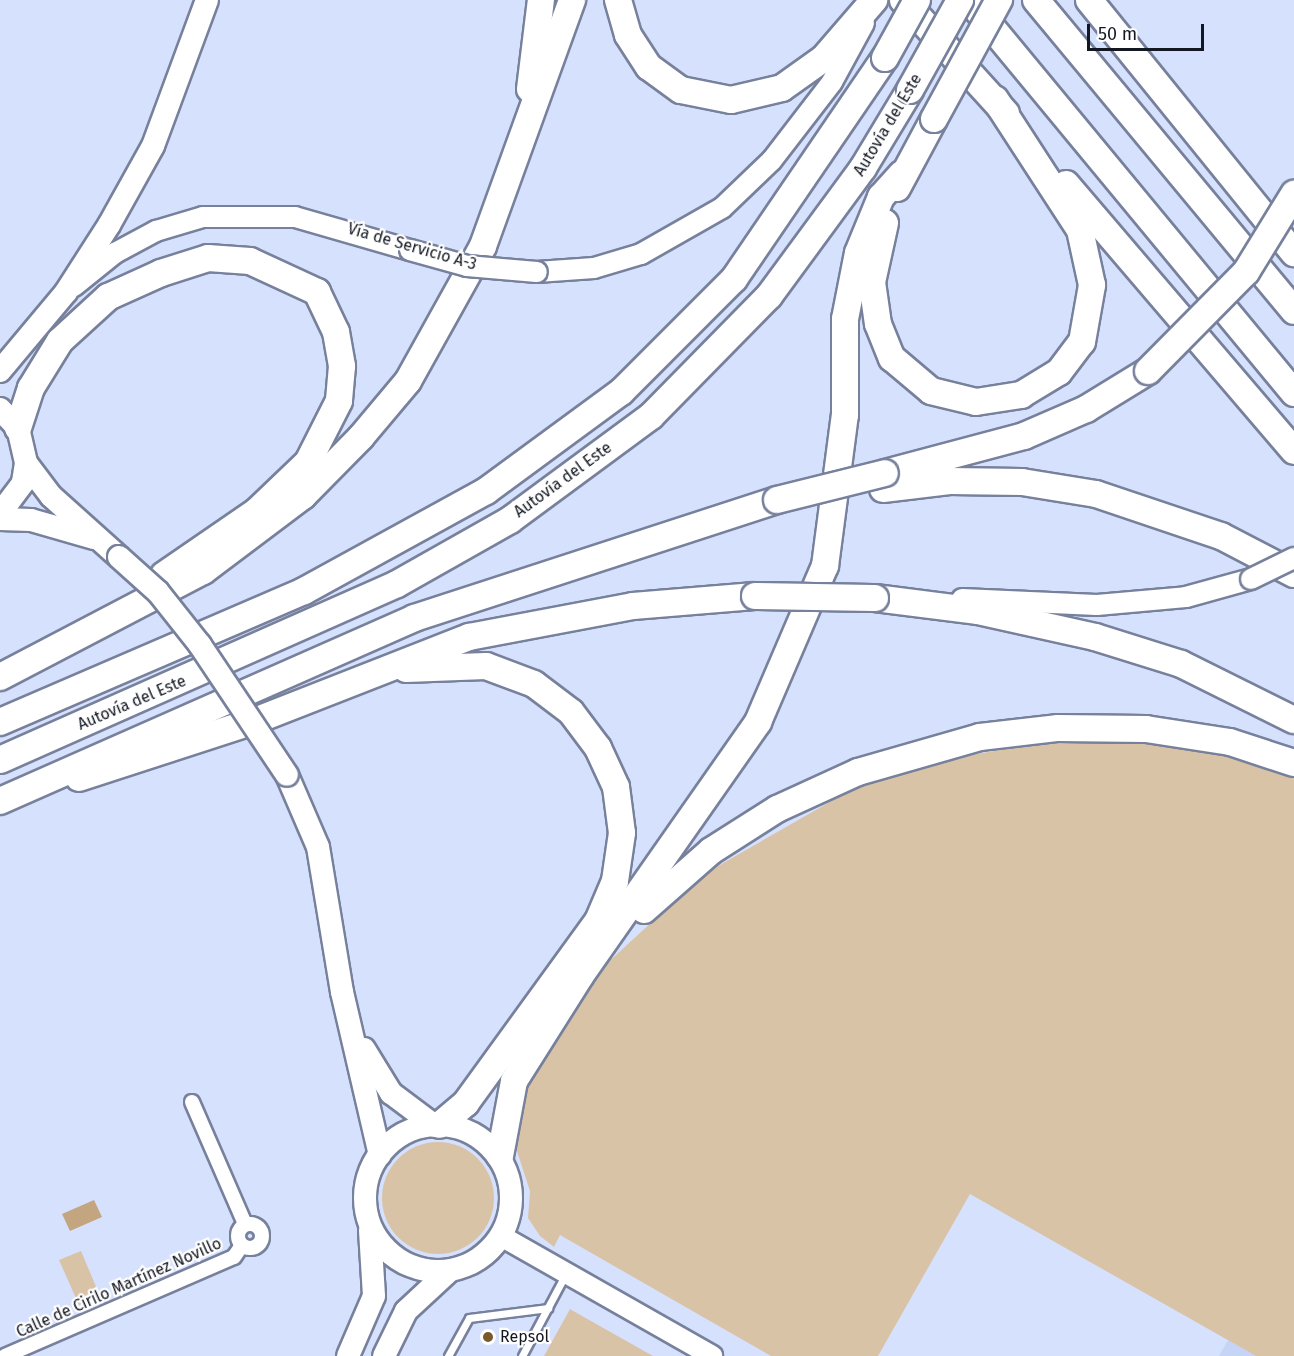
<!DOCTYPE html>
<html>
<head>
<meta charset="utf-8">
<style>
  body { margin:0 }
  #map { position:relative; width:1294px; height:1356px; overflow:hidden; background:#d6e1fe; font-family:"Fira Sans",sans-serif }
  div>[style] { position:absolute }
  .built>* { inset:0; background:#c6d4f8 }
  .green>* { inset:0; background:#d9c3a7 }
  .round { border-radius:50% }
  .water>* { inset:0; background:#c3a67f }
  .roads { filter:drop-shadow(2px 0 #77819c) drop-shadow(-2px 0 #77819c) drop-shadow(0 2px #77819c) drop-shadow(0 -2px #77819c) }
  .lane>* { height:7px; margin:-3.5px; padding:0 3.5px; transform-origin:3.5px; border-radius:3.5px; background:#fff }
  .street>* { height:14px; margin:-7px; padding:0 7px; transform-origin:7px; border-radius:7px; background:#fff }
  .street>.ring { margin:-7px; padding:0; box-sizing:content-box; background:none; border:14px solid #fff; border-radius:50% }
  .secondary>* { height:20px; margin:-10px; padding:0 10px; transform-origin:10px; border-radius:10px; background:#fff }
  .primary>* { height:22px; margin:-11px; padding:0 11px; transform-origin:11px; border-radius:11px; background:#fff }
  .primary>.ring { margin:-11px; padding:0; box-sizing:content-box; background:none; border:22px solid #fff; border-radius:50% }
  .highway>* { height:26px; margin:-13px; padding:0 13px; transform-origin:13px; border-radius:13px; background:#fff }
  .bridges { filter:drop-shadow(2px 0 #77819c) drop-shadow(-2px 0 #77819c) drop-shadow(0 2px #77819c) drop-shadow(0 -2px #77819c) }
  .secondary-bridge>* { height:20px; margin:-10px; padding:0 10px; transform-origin:10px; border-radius:10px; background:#fff }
  .primary-bridge>* { height:22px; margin:-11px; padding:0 11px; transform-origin:11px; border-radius:11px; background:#fff }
  .highway-bridge>* { height:26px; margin:-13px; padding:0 13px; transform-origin:13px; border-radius:13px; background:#fff }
  .dots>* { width:16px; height:16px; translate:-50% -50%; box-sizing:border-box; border:3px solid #fff; border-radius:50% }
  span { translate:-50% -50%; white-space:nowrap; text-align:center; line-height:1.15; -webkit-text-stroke:4.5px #fff; paint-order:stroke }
  .street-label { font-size:16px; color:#131721 }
  .poi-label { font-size:16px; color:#131721 }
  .left { translate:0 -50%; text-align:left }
  .scale { position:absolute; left:1087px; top:24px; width:117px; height:27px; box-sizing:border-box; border:3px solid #131721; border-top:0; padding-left:8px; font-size:18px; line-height:21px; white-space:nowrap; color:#131721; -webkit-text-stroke:4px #fff; paint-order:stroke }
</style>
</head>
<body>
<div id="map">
  <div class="built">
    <div style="clip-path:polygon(1228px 1340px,1256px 1356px,1219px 1356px)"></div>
  </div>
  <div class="green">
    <div style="clip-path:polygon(1142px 741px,1227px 753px,1294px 776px,1294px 1356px,1256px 1356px,970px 1194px,878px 1356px,771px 1356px,560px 1235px,554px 1247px,540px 1236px,528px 1218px,530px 1191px,512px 1136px,520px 1082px,603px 967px,704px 874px,856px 787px,945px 759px,1050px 742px)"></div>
    <div class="round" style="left:382px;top:1142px;width:112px;height:112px"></div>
    <div style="clip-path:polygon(81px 1251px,100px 1296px,79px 1305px,59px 1260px)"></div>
    <div style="clip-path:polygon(570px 1309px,575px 1312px,653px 1356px,544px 1356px)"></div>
  </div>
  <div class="water">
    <div style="clip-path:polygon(94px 1200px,102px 1217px,70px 1231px,62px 1214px)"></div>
  </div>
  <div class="roads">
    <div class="lane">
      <div style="left:448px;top:1356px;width:43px;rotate:-61.1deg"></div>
      <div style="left:469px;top:1318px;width:80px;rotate:-7.2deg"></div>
      <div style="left:522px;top:1356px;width:92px;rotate:-62deg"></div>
    </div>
    <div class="street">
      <div style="left:192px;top:1102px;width:133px;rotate:66.5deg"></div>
      <div class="ring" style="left:238px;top:1224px;width:10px;height:10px"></div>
      <div style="left:5px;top:1356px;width:249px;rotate:-23.4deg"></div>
      <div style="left:234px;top:1257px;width:14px;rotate:-56deg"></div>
    </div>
    <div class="secondary">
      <div style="left:537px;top:272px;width:57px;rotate:-4deg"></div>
      <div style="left:594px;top:268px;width:49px;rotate:-16.6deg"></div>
      <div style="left:641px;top:254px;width:93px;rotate:-29.6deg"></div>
      <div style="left:722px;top:208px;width:69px;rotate:-43.8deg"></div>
      <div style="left:772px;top:160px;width:98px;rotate:-52.4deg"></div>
      <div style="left:832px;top:82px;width:67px;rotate:-61.5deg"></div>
      <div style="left:74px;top:286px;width:53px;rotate:-38.8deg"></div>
      <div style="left:115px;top:253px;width:47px;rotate:-28.2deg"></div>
      <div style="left:156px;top:231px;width:49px;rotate:-16.6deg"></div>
      <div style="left:203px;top:217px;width:92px"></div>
      <div style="left:295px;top:217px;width:120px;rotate:16deg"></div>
      <div style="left:962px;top:599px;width:135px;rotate:2.5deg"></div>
      <div style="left:1097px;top:605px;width:89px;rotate:-5.1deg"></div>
      <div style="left:1186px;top:597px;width:67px;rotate:-15.5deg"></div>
      <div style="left:501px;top:1236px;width:243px;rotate:29.6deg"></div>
    </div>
    <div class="primary">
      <div style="left:0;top:371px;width:103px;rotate:-50.1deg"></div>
      <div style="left:66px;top:292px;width:80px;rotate:-57.3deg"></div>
      <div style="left:109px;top:225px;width:90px;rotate:-60.9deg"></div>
      <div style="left:153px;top:146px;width:156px;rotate:-69.7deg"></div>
      <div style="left:0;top:409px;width:26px;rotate:47deg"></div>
      <div style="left:18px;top:428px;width:36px;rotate:77deg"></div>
      <div style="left:26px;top:463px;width:20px;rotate:99deg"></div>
      <div style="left:23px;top:483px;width:39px;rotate:127deg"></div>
      <div style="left:26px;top:463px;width:41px;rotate:52.9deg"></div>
      <div style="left:51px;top:496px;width:91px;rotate:41.9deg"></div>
      <div style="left:0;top:519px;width:31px;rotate:2deg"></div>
      <div style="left:31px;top:520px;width:66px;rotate:15.9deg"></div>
      <div style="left:287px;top:775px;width:78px;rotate:66.7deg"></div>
      <div style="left:318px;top:847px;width:147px;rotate:80.6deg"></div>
      <div style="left:342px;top:992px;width:167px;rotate:76.9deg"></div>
      <div style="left:364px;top:1049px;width:52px;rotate:58.5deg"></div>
      <div style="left:391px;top:1093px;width:55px;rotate:36.9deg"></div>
      <div class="ring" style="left:365px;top:1125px;width:124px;height:124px"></div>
      <div style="left:348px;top:1356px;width:65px;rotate:-66.6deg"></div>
      <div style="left:374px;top:1296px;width:65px;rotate:-93.5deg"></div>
      <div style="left:384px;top:1356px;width:50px;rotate:-63.9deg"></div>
      <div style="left:406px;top:1311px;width:59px;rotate:-42.9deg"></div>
    </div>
    <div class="highway">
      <div style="left:618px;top:0;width:36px;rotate:74deg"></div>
      <div style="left:628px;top:35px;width:38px;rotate:57deg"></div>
      <div style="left:649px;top:67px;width:39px;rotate:36deg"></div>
      <div style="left:681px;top:90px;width:51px;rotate:11.3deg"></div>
      <div style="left:731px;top:100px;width:52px;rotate:-13.2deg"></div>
      <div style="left:782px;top:88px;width:52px;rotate:-35.5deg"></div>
      <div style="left:824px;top:58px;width:77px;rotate:-49.2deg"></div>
      <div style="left:903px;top:0;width:153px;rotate:47.7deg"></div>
      <div style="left:969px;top:0;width:510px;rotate:50.41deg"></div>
      <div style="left:1036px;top:0;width:404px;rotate:50.3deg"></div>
      <div style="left:1089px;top:0;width:326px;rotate:51deg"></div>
      <div style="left:530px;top:89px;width:90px;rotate:-83deg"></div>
      <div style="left:1066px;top:184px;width:351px;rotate:49.5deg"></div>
      <div style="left:897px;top:188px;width:78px;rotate:-61.8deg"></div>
      <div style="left:885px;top:223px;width:60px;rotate:102.4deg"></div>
      <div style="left:872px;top:282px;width:42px;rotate:81.9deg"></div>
      <div style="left:878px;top:324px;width:37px;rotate:68deg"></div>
      <div style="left:892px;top:358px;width:51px;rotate:40.2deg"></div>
      <div style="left:931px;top:391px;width:46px;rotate:13.7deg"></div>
      <div style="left:976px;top:402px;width:46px;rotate:-8.8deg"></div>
      <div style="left:1021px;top:395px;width:44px;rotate:-31.2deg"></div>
      <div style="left:1059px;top:372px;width:38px;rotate:-53deg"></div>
      <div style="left:1082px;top:342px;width:58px;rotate:-80deg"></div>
      <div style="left:1092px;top:285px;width:56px;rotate:-102.3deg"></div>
      <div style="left:1080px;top:230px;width:156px;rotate:-123deg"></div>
      <div style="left:18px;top:428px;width:42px;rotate:-72deg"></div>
      <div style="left:31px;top:388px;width:55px;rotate:-58.3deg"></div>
      <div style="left:60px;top:341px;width:65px;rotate:-42.5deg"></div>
      <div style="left:108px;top:297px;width:58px;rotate:-24.4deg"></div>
      <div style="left:161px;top:273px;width:49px;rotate:-17.7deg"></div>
      <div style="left:208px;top:258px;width:42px;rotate:4.1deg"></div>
      <div style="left:250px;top:261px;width:74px;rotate:24.8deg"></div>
      <div style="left:317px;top:292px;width:44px;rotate:64.6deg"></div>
      <div style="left:336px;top:332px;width:35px;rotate:80deg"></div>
      <div style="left:342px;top:366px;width:35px;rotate:95deg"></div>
      <div style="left:339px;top:401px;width:68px;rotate:116.9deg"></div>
      <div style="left:308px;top:462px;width:71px;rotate:136.1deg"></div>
      <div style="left:257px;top:511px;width:113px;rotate:145.5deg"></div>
      <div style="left:885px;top:473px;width:144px;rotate:-14.9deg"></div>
      <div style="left:1024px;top:436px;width:68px;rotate:-23.5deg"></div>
      <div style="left:1086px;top:409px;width:73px;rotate:-31.5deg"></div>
      <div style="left:883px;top:489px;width:67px;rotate:-6.8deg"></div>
      <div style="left:950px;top:481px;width:72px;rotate:0.8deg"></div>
      <div style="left:1022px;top:482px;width:75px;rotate:9.2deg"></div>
      <div style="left:1096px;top:494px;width:132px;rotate:18.6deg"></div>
      <div style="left:1221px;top:536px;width:82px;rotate:27.5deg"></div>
      <div style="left:875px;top:598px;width:104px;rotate:7.2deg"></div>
      <div style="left:978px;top:611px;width:120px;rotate:12.5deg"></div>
      <div style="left:1095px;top:637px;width:90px;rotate:17.4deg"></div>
      <div style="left:1181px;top:664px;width:126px;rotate:26.4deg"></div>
      <div style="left:406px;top:669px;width:80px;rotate:-2.1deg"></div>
      <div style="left:486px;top:666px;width:51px;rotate:20.6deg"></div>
      <div style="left:534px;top:684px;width:46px;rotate:37.1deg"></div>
      <div style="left:571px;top:712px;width:45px;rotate:53.1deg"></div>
      <div style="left:598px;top:748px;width:43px;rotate:65.2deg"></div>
      <div style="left:616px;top:787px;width:46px;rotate:82.6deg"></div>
      <div style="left:622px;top:833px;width:49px;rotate:98.3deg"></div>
      <div style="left:615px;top:881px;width:43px;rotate:113deg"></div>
      <div style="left:598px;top:921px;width:225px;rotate:126deg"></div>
      <div style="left:466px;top:1103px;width:34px;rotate:140deg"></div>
      <div style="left:0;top:677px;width:229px;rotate:-27.6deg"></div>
      <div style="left:203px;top:571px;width:125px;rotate:-36.9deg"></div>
      <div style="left:303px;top:496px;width:83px;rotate:-45.5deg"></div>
      <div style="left:361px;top:437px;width:73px;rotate:-50deg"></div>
      <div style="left:408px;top:381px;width:154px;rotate:-60.9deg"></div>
      <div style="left:483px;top:246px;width:262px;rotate:-70.1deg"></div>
      <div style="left:0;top:722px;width:331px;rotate:-23.3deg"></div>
      <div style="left:304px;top:591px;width:208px;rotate:-28.8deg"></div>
      <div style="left:486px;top:491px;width:167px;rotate:-36.3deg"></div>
      <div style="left:621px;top:392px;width:160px;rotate:-45deg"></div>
      <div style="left:734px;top:279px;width:268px;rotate:-55.7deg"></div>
      <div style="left:0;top:760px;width:434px;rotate:-23.9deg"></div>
      <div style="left:397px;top:584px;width:130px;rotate:-29.5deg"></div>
      <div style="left:510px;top:520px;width:175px;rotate:-36.4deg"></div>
      <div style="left:651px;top:416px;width:168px;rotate:-45.5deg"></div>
      <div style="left:769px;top:296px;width:159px;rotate:-53.7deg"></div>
      <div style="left:863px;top:168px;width:91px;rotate:-58.9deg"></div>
      <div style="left:79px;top:778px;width:187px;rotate:-18deg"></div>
      <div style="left:257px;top:720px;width:228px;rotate:-21.4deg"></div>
      <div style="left:469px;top:637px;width:167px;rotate:-10.7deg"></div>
      <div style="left:633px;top:606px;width:122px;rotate:-4.7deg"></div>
      <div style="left:0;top:801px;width:453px;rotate:-23.8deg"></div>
      <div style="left:414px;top:618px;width:382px;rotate:-18deg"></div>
      <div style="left:644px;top:910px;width:89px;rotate:-41.4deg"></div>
      <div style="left:711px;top:851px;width:78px;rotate:-32.5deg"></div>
      <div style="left:777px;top:809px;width:89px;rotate:-24.6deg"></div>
      <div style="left:858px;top:772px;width:127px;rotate:-16deg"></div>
      <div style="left:980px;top:737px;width:79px;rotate:-6.6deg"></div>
      <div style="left:1058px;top:728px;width:88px;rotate:0.7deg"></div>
      <div style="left:1146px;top:729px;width:85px;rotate:8.8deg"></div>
      <div style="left:1230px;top:742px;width:67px;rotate:18.2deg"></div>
      <div style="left:500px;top:1156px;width:76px;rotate:-79.4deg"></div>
      <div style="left:514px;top:1081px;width:125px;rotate:-57.7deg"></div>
      <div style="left:581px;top:975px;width:309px;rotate:-55deg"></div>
      <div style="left:758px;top:722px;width:170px;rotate:-66.8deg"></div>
      <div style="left:825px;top:566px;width:152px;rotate:-82.5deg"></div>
      <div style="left:845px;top:415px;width:96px;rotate:-90deg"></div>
      <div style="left:845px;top:319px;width:67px;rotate:-78.9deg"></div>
      <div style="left:858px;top:253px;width:61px;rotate:-67.7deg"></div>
      <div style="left:881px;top:197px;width:31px;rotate:-48deg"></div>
    </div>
  </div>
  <div class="bridges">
    <div class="secondary-bridge">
      <div style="left:410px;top:250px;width:59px;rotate:15.7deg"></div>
      <div style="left:467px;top:266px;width:70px;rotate:4.9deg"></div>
      <div style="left:1251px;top:579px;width:48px;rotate:-26deg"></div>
    </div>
    <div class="primary-bridge">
      <div style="left:119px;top:557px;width:52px;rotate:41.9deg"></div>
      <div style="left:158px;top:592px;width:68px;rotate:51.6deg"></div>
      <div style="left:200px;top:645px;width:156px;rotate:56.2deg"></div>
    </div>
    <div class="highway-bridge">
      <div style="left:885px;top:58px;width:66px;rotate:-61.1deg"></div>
      <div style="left:910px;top:90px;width:103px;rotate:-60.9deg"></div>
      <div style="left:934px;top:119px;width:136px;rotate:-61.4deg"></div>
      <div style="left:1148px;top:371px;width:139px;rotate:-45.3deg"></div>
      <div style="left:1246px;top:272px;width:92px;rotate:-58.4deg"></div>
      <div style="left:777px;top:500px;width:111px;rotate:-14deg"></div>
      <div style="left:755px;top:596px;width:120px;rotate:1deg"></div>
    </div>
  </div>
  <div class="dots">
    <div style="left:488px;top:1337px;background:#77592d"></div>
  </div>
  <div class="street-label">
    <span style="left:888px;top:125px;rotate:-59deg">Autovía del Este</span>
    <span style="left:412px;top:247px;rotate:16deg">Vía de Servicio A-3</span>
    <span style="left:563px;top:480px;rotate:-36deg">Autovía del Este</span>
    <span style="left:132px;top:703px;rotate:-23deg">Autovía del Este</span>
    <span style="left:119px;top:1288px;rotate:-24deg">Calle de Cirilo Martínez Novillo</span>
  </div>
  <div class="poi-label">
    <span class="left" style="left:500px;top:1337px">Repsol</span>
  </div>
  <div class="scale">50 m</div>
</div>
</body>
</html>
